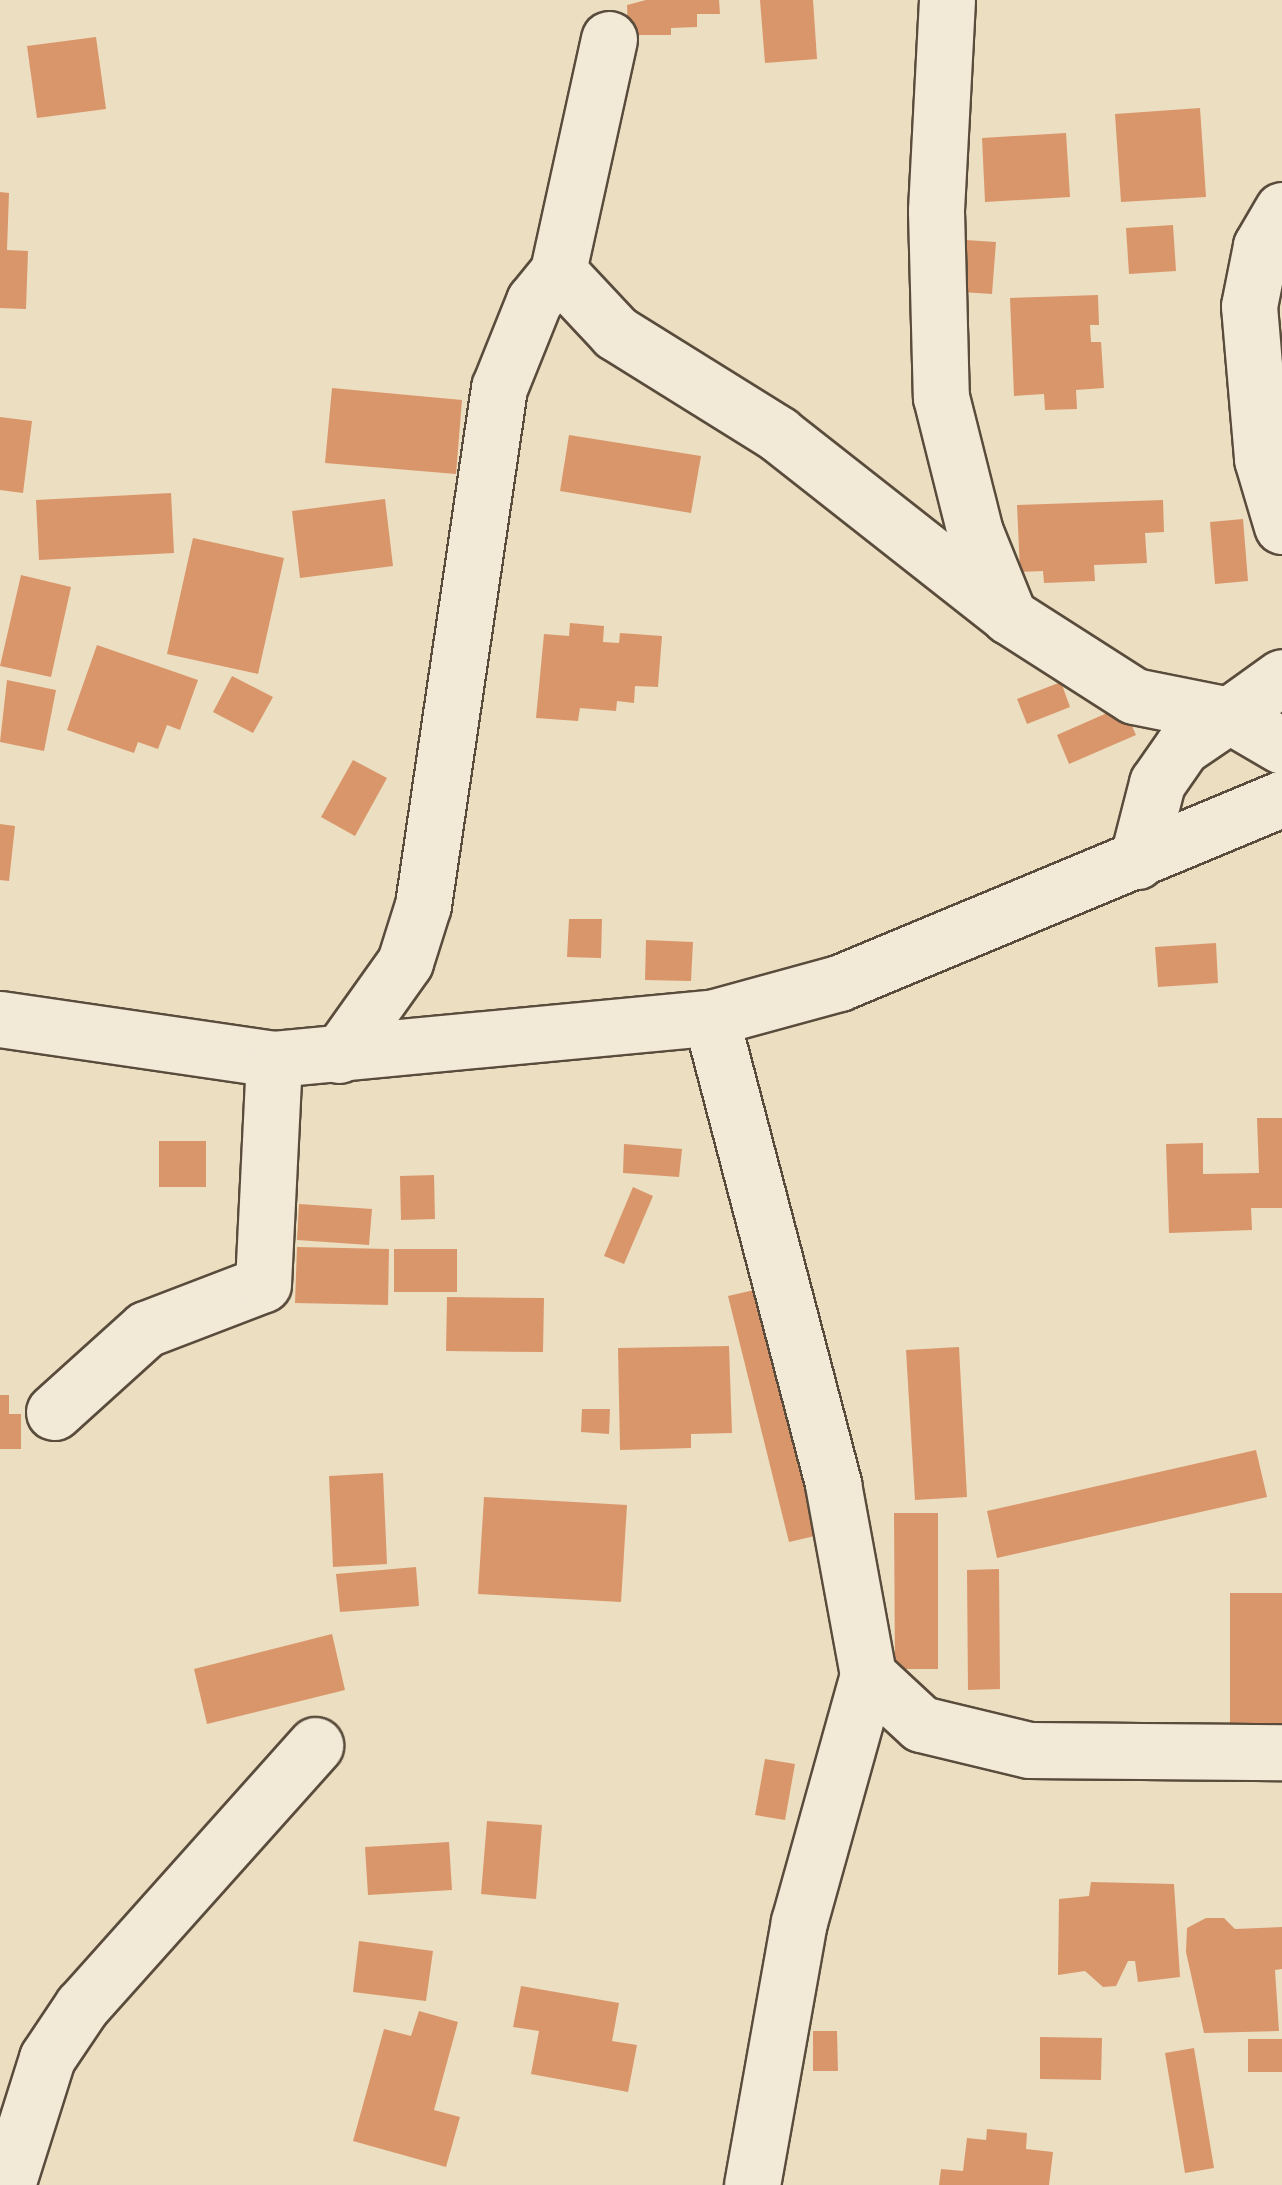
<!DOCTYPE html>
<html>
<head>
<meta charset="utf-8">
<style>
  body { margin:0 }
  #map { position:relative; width:1282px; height:2185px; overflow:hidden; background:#ebdec1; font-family:"IM FELL Great Primer",serif }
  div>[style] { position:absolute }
  .building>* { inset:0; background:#da966b }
  .roads { filter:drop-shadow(2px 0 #5a4c3c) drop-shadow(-2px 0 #5a4c3c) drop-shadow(0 2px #5a4c3c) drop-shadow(0 -2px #5a4c3c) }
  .minor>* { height:55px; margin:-27.5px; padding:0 27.5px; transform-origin:27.5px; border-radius:27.5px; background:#f2ead7 }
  span { translate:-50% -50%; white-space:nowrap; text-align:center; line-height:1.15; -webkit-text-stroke:9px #f2ead7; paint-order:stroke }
</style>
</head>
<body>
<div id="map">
  <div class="building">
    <div style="clip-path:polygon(646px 0,719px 0,720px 14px,697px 14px,697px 27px,671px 28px,671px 35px,628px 35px,627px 5px)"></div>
    <div style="clip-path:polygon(760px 0,813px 0,817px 59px,765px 63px)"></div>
    <div style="clip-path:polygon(96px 37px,106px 109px,37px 118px,27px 46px)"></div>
    <div style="clip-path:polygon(1200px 108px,1206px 197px,1121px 202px,1115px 114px)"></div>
    <div style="clip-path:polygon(1066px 133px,1070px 197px,985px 202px,982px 138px)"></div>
    <div style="clip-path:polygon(0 192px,9px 193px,7px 250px,28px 251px,26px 309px,0 308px)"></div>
    <div style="clip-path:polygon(1173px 225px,1176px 271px,1129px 274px,1126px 228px)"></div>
    <div style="clip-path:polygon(950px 239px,996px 242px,992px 294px,946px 291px)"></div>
    <div style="clip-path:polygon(1098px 295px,1099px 325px,1090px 325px,1091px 342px,1101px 342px,1104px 388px,1076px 390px,1077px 409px,1045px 410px,1044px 394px,1014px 396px,1010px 298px)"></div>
    <div style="clip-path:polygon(332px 388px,462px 400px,456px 474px,325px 463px)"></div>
    <div style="clip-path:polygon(0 417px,32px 421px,23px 493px,0 490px)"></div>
    <div style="clip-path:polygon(569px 435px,701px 456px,691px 513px,560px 491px)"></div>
    <div style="clip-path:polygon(171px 493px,174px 553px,39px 560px,36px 500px)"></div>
    <div style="clip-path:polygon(385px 499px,393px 566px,300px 578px,292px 511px)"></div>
    <div style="clip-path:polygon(1163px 500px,1164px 532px,1145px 533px,1147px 563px,1094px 565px,1095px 581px,1044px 583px,1043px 571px,1020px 572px,1017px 505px)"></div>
    <div style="clip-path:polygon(1243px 519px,1248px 581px,1215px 584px,1210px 522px)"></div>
    <div style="clip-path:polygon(193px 538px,284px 558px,258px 674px,167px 654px)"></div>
    <div style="clip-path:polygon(21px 575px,71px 587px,51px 677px,0 666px)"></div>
    <div style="clip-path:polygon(570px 623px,604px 626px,603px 642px,619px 643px,620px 633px,662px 636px,658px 687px,635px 686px,634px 703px,617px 701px,616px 711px,580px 708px,578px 721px,536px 718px,544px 634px,569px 636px)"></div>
    <div style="clip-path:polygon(97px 645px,198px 680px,180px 730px,167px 725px,158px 749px,138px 742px,134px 753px,67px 730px)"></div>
    <div style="clip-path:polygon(232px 676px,273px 697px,253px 733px,213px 712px)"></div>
    <div style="clip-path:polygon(7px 680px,56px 690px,44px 751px,0 742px)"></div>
    <div style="clip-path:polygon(1061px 682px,1070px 707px,1027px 724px,1017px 699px)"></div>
    <div style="clip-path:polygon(1123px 706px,1136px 735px,1069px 764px,1057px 735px)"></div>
    <div style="clip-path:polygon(353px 760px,387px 778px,355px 836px,321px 817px)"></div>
    <div style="clip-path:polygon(0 824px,15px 826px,9px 881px,0 880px)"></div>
    <div style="clip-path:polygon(569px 919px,602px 919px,601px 958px,567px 957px)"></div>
    <div style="clip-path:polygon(646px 940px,693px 942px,691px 981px,645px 980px)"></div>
    <div style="clip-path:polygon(1216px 943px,1218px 983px,1158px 987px,1155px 947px)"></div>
    <div style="clip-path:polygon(1257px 1118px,1282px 1118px,1282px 1208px,1251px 1208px,1252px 1230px,1169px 1233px,1166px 1144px,1203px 1143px,1203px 1174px,1259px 1173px)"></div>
    <div style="clip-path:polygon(159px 1141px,206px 1141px,206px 1187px,159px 1187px)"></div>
    <div style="clip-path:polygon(624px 1144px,682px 1149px,679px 1177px,623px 1173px)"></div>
    <div style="clip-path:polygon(434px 1175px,435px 1219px,401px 1220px,400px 1176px)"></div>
    <div style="clip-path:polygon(633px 1187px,653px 1196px,624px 1264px,604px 1256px)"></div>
    <div style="clip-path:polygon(299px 1204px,372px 1209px,369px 1245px,297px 1240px)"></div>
    <div style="clip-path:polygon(297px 1247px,389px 1249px,388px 1305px,295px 1303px)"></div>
    <div style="clip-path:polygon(394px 1249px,457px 1249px,457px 1292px,394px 1292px)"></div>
    <div style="clip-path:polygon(771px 1286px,832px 1532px,789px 1542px,728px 1296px)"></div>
    <div style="clip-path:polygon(447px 1297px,544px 1298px,543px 1352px,446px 1351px)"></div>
    <div style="clip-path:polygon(729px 1346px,732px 1433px,691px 1434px,691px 1448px,620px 1450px,618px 1348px)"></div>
    <div style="clip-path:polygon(959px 1347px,967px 1497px,915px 1500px,906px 1350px)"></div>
    <div style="clip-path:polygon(0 1395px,9px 1395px,9px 1414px,21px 1414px,21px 1449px,0 1449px)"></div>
    <div style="clip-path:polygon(582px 1409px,610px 1409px,609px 1434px,581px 1432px)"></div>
    <div style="clip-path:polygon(1256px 1450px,1267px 1497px,997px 1558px,987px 1511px)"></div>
    <div style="clip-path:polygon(383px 1473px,387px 1564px,333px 1567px,329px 1476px)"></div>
    <div style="clip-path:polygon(484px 1497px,627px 1505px,621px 1602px,478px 1594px)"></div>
    <div style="clip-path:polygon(894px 1513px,938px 1513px,938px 1669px,895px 1669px)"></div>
    <div style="clip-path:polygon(416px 1567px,419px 1606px,340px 1612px,336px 1574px)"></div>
    <div style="clip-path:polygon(999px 1569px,1000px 1689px,968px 1690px,967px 1570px)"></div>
    <div style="clip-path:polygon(1230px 1593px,1282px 1593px,1282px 1730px,1230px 1730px)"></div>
    <div style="clip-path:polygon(332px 1634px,345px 1690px,207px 1724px,194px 1669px)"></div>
    <div style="clip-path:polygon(765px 1759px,795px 1764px,785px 1820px,755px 1815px)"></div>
    <div style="clip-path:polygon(487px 1821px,542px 1825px,536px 1899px,481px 1894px)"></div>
    <div style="clip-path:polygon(449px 1842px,452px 1890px,368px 1895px,365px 1847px)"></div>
    <div style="clip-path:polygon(1091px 1882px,1174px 1884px,1180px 1977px,1138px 1982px,1135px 1961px,1128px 1961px,1116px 1986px,1103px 1987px,1085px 1971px,1058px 1975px,1059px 1899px,1089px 1896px)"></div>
    <div style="clip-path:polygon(1206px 1918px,1224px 1918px,1235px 1929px,1282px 1927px,1282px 1969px,1275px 1970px,1279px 2031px,1204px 2033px,1186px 1952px,1187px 1928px)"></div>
    <div style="clip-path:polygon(359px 1941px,433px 1951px,426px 2001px,353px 1992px)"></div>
    <div style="clip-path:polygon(521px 1986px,619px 2003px,612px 2041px,637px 2045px,628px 2092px,531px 2074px,539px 2031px,513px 2027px)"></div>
    <div style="clip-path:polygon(419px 2011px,458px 2022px,434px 2110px,460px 2117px,446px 2167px,353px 2141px,384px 2029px,411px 2036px)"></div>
    <div style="clip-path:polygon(813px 2031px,837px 2031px,838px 2071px,813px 2071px)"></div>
    <div style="clip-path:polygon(1040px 2037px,1102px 2038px,1101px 2080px,1040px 2079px)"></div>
    <div style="clip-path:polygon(1248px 2039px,1282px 2039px,1282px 2072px,1248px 2072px)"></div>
    <div style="clip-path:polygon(1194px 2048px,1214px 2168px,1185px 2173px,1165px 2053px)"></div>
    <div style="clip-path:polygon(987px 2129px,1027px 2133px,1026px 2149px,1053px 2152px,1049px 2185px,939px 2185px,941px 2169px,963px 2171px,967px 2138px,986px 2140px)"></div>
  </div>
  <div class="roads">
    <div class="minor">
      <div style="left:947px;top:0;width:211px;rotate:93deg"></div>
      <div style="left:936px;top:211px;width:186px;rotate:88.5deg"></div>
      <div style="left:941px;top:397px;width:139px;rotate:75.9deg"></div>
      <div style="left:975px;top:532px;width:91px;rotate:68deg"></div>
      <div style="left:1009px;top:616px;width:148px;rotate:32.6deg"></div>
      <div style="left:1134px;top:696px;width:97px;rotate:11.3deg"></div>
      <div style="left:1229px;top:715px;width:65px;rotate:-35.6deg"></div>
      <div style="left:609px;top:39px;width:238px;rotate:102.4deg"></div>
      <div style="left:558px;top:271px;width:85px;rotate:46.9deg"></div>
      <div style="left:616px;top:333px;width:191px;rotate:31.9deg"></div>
      <div style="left:778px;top:434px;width:291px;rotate:38.2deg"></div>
      <div style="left:1282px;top:210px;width:42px;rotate:120.3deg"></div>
      <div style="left:1261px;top:246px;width:61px;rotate:101.3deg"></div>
      <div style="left:1249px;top:306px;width:154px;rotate:85.1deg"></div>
      <div style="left:1262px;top:459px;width:70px;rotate:73.4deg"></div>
      <div style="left:1137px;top:861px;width:81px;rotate:-75.6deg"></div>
      <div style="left:1157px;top:783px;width:44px;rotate:-55.2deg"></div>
      <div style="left:1182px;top:747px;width:57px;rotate:-34.2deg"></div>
      <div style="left:1229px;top:715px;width:61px;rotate:30.3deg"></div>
      <div style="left:711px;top:1018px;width:482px;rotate:75.3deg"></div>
      <div style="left:833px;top:1484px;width:194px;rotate:79.6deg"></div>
      <div style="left:868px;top:1675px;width:72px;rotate:42.8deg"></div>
      <div style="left:921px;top:1724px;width:111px;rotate:13.5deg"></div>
      <div style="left:1029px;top:1750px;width:253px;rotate:0.5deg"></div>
      <div style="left:0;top:1019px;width:277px;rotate:8.3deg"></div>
      <div style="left:274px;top:1059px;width:439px;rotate:-5.4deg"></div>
      <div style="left:711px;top:1018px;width:133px;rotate:-15.3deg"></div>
      <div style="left:839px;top:983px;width:480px;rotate:-22.6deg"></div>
      <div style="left:339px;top:1055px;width:114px;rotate:-54.6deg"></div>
      <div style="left:405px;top:962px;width:60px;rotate:-72.5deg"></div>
      <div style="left:423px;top:905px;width:523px;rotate:-81.64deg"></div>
      <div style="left:499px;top:388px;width:94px;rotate:-68.1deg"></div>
      <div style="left:534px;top:301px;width:38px;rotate:-51deg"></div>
      <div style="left:54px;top:1412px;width:124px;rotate:-42.1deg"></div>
      <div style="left:146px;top:1329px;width:125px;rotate:-21deg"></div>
      <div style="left:263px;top:1284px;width:225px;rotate:-87.2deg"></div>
      <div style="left:7px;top:2185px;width:133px;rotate:-72.5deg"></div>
      <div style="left:47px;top:2058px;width:63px;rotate:-56.1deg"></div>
      <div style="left:82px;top:2006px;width:350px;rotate:-48.2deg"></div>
      <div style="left:752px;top:2185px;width:267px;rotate:-79.9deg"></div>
      <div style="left:799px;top:1922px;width:256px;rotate:-74.4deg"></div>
    </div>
  </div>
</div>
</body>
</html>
